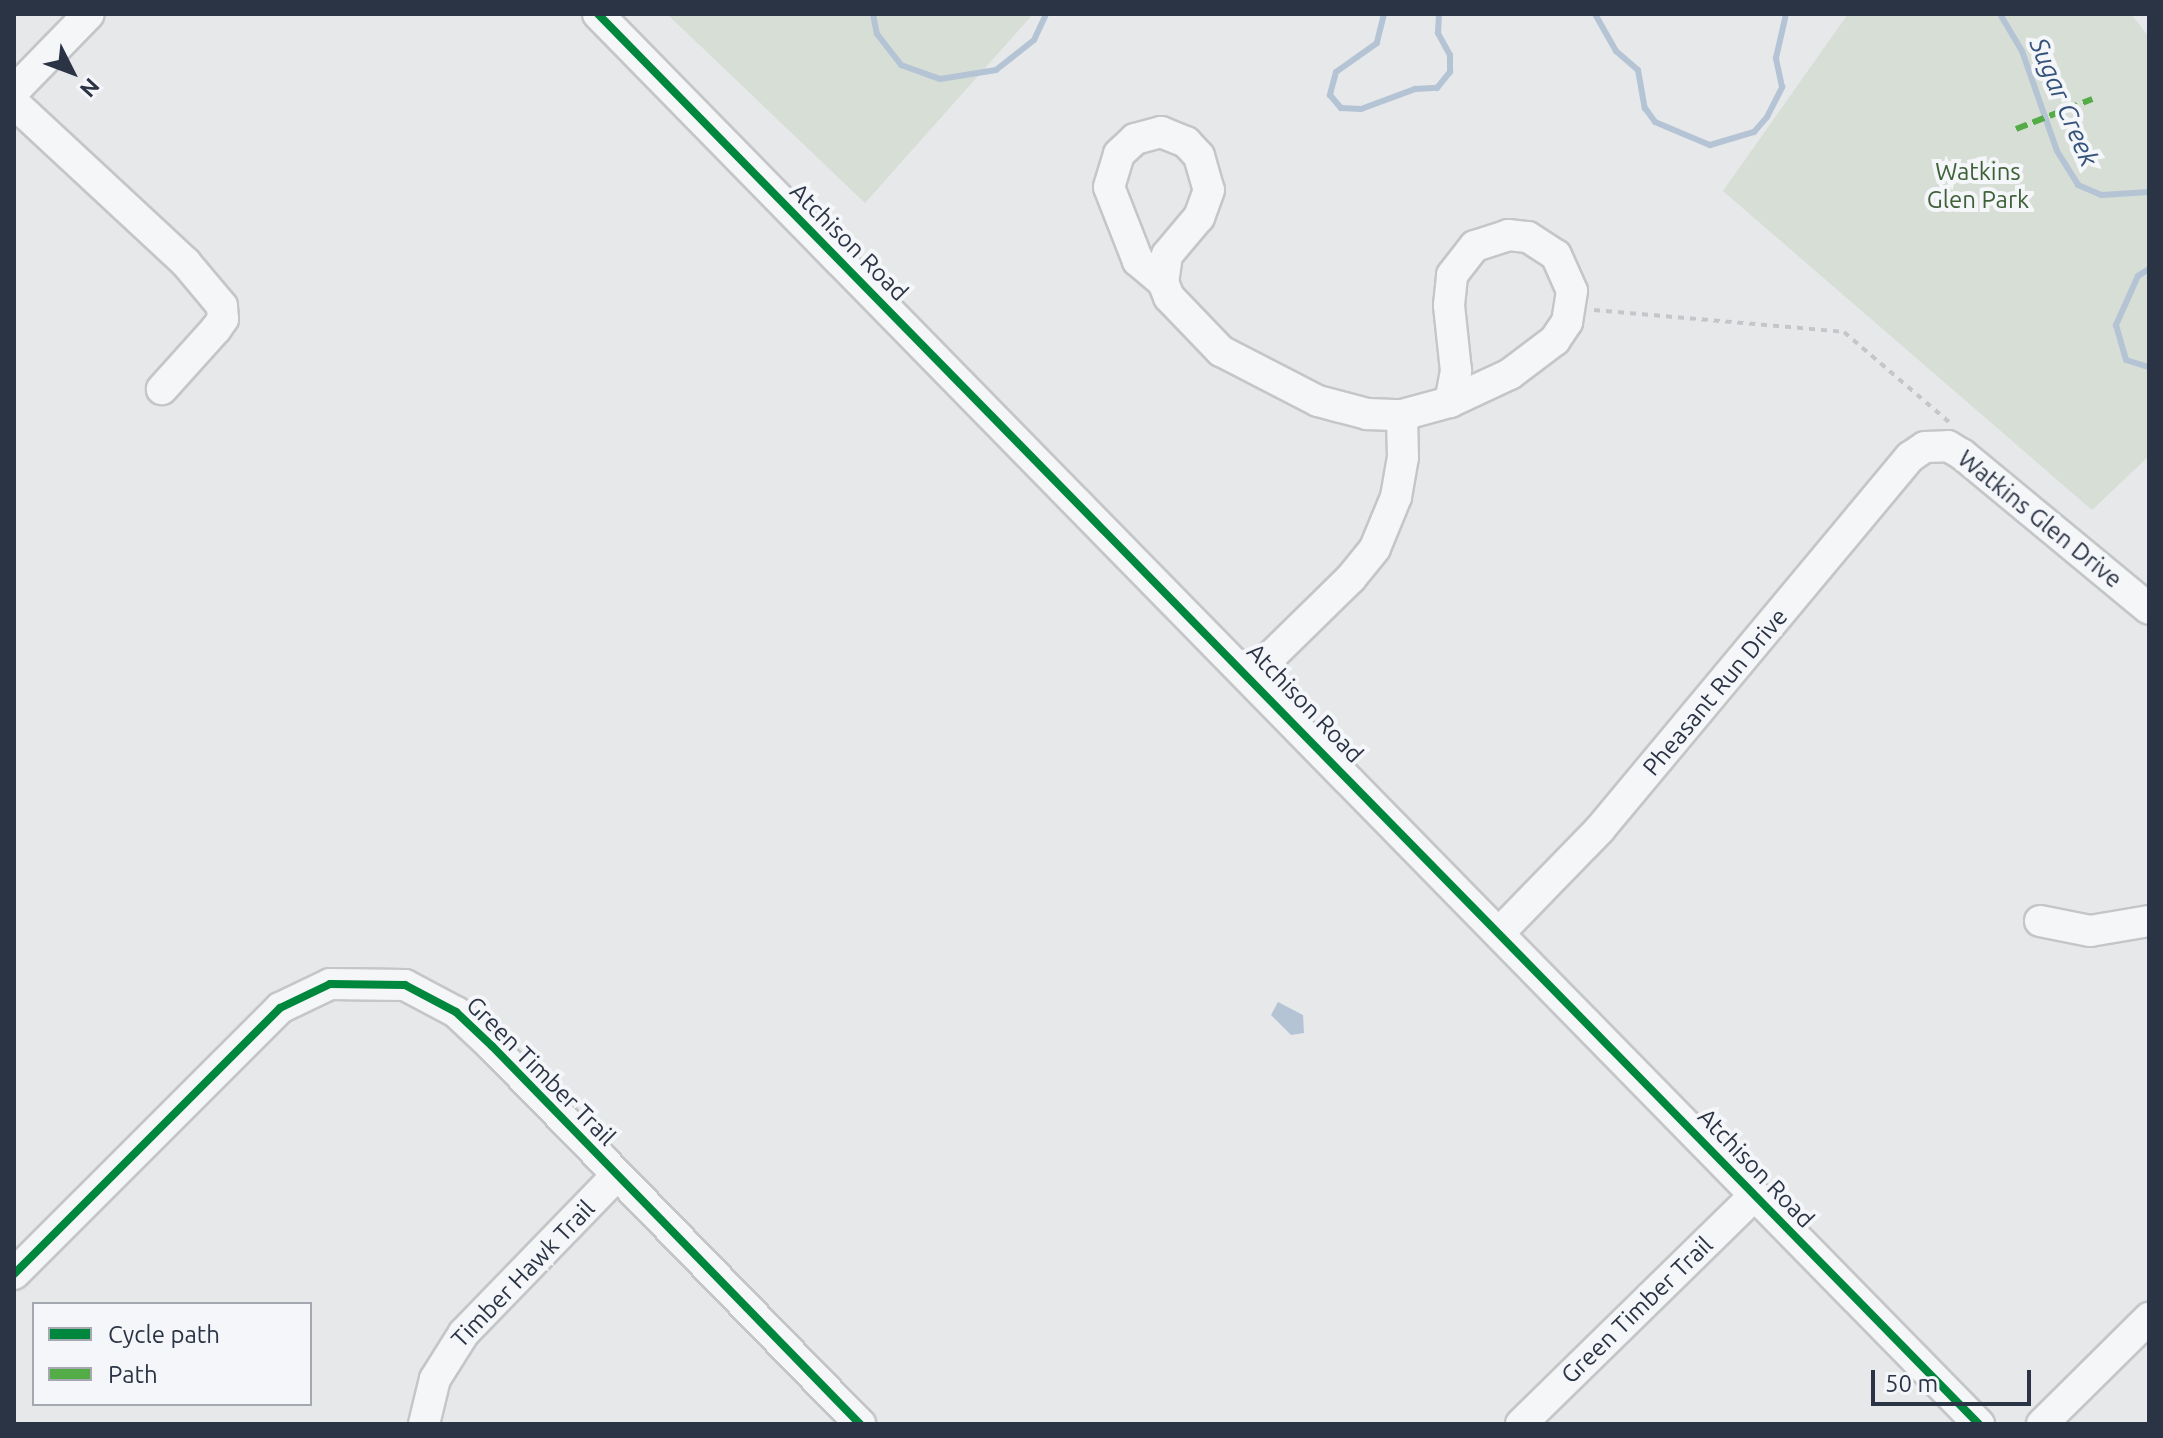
<!DOCTYPE html>
<html>
<head>
<meta charset="utf-8">
<style>
  body { margin:0 }
  #map { position:relative; width:2163px; height:1438px; overflow:hidden; background:#e6e8ea; font-family:Ubuntu,sans-serif }
  div>[style] { position:absolute }
  .green>* { inset:0; background:#d6ded6 }
  .water>* { inset:0; background:#b4c4d5 }
  .stream>* { height:6px; margin:-3px; padding:0 3px; transform-origin:3px; border-radius:3px; background:#b4c4d5 }
  .path>* { height:4px; margin-top:-2px; transform-origin:0; background:repeating-linear-gradient(90deg,#c5c6ca 0 6px,transparent 0 12px) }
  .roads { filter:drop-shadow(2px 0 #c4c6c8) drop-shadow(-2px 0 #c4c6c8) drop-shadow(0 2px #c4c6c8) drop-shadow(0 -2px #c4c6c8) }
  .minor>* { height:30px; margin:-15px; padding:0 15px; transform-origin:15px; border-radius:15px; background:#f5f6f7 }
  .quiet>* { height:6px; margin-top:-3px; transform-origin:0; background:repeating-linear-gradient(90deg,#54ac47 0 12px,transparent 0 18px) }
  .cycleway>* { height:8px; margin:-4px; padding:0 4px; transform-origin:4px; border-radius:4px; background:#00873e }
  span { translate:-50% -50%; white-space:nowrap; text-align:center; line-height:1.15; -webkit-text-stroke:8px #f4f6f9; paint-order:stroke }
  .park-label { font-size:24px; color:#3f6138 }
  .street-label { font-size:24px; color:#2b3445 }
  .water-label { font-size:26px; color:#34527a; font-style:italic }
  .frame { position:absolute; inset:0; border:16px solid #2b3445; pointer-events:none }
  .legend { position:absolute; left:32px; top:1302px; width:280px; height:104px; box-sizing:border-box; background:#f4f6f9; border:2px solid #a4a8b1; margin:0; padding:10px 14px; list-style:none; font-size:24px; color:#2b3445 }
  .legend li { display:flex; align-items:center; gap:16px; height:40px }
  .legend b { width:40px; border:2px solid #a4a8b1 }
  .north { position:absolute; left:32px; top:32px; width:80px; height:80px; -webkit-text-stroke:6px #f4f6f9; paint-order:stroke; rotate:132deg; font-size:22px; font-weight:700; line-height:32px; text-align:center; color:#2b3445 }
  .north::after { content:''; display:block; margin:auto; width:28px; height:36px; background:#2b3445; clip-path:polygon(50% 0,100% 100%,50% 72%,0 100%) }
  .scale { position:absolute; left:1871px; top:1370px; width:160px; height:36px; box-sizing:border-box; border:4px solid #2b3445; border-top:0; padding-left:10px; font-size:24px; line-height:28px; white-space:nowrap; color:#2b3445; -webkit-text-stroke:6px #f4f6f9; paint-order:stroke }
</style>
</head>
<body>
<div id="map">
  <div class="green">
    <div style="clip-path:polygon(667px 14px,1033px 14px,865px 203px)"></div>
    <div style="clip-path:polygon(1848px 14px,2131px 14px,2149px 37px,2149px 456px,2092px 510px,1723px 191px)"></div>
  </div>
  <div class="water">
    <div style="clip-path:polygon(1278px 1002px,1303px 1015px,1304px 1033px,1291px 1035px,1271px 1015px)"></div>
  </div>
  <div class="stream">
    <div style="left:873px;top:14px;width:20px;rotate:79deg"></div>
    <div style="left:877px;top:34px;width:39px;rotate:52deg"></div>
    <div style="left:901px;top:65px;width:41px;rotate:19.7deg"></div>
    <div style="left:940px;top:79px;width:57px;rotate:-9.1deg"></div>
    <div style="left:996px;top:70px;width:48px;rotate:-38.3deg"></div>
    <div style="left:1034px;top:40px;width:29px;rotate:-65deg"></div>
    <div style="left:1384px;top:14px;width:30px;rotate:104deg"></div>
    <div style="left:1377px;top:43px;width:50px;rotate:144.7deg"></div>
    <div style="left:1336px;top:72px;width:24px;rotate:105deg"></div>
    <div style="left:1330px;top:95px;width:17px;rotate:50deg"></div>
    <div style="left:1341px;top:108px;width:20px;rotate:3deg"></div>
    <div style="left:1361px;top:109px;width:58px;rotate:-20.3deg"></div>
    <div style="left:1415px;top:89px;width:22px;rotate:-3deg"></div>
    <div style="left:1437px;top:88px;width:21px;rotate:-51deg"></div>
    <div style="left:1450px;top:72px;width:17px;rotate:-90deg"></div>
    <div style="left:1450px;top:55px;width:25px;rotate:-119deg"></div>
    <div style="left:1438px;top:33px;width:19px;rotate:-87deg"></div>
    <div style="left:1595px;top:14px;width:43px;rotate:60.4deg"></div>
    <div style="left:1616px;top:51px;width:29px;rotate:41deg"></div>
    <div style="left:1638px;top:70px;width:39px;rotate:80deg"></div>
    <div style="left:1645px;top:108px;width:17px;rotate:54deg"></div>
    <div style="left:1655px;top:122px;width:60px;rotate:22.7deg"></div>
    <div style="left:1710px;top:145px;width:46px;rotate:-16.5deg"></div>
    <div style="left:1754px;top:132px;width:20px;rotate:-49deg"></div>
    <div style="left:1767px;top:117px;width:34px;rotate:-63deg"></div>
    <div style="left:1782px;top:87px;width:30px;rotate:-102deg"></div>
    <div style="left:1776px;top:58px;width:45px;rotate:-77.2deg"></div>
    <div style="left:2000px;top:14px;width:43px;rotate:59.3deg"></div>
    <div style="left:2022px;top:51px;width:106px;rotate:70.7deg"></div>
    <div style="left:2057px;top:151px;width:40px;rotate:58deg"></div>
    <div style="left:2078px;top:185px;width:26px;rotate:23deg"></div>
    <div style="left:2102px;top:195px;width:47px;rotate:-3.7deg"></div>
    <div style="left:2149px;top:269px;width:13px;rotate:148deg"></div>
    <div style="left:2138px;top:276px;width:54px;rotate:114.2deg"></div>
    <div style="left:2116px;top:325px;width:36px;rotate:74deg"></div>
    <div style="left:2126px;top:360px;width:24px;rotate:17deg"></div>
  </div>
  <div class="path">
    <div style="left:1594px;top:310px;width:251px;rotate:5deg"></div>
    <div style="left:1844px;top:332px;width:140px;rotate:40.6deg"></div>
  </div>
  <div class="roads">
    <div class="minor">
      <div style="left:598px;top:14px;width:1974px;rotate:45.6deg"></div>
      <div style="left:14px;top:91px;width:107px;rotate:-45.8deg"></div>
      <div style="left:14px;top:103px;width:235px;rotate:42.9deg"></div>
      <div style="left:186px;top:263px;width:56px;rotate:50.1deg"></div>
      <div style="left:222px;top:306px;width:13px;rotate:86deg"></div>
      <div style="left:223px;top:319px;width:12px;rotate:125deg"></div>
      <div style="left:216px;top:329px;width:81px;rotate:132deg"></div>
      <div style="left:1161px;top:132px;width:27px;rotate:22deg"></div>
      <div style="left:1186px;top:142px;width:19px;rotate:47deg"></div>
      <div style="left:1199px;top:156px;width:35px;rotate:74deg"></div>
      <div style="left:1209px;top:190px;width:29px;rotate:110deg"></div>
      <div style="left:1199px;top:217px;width:50px;rotate:130.1deg"></div>
      <div style="left:1167px;top:255px;width:27px;rotate:98deg"></div>
      <div style="left:1163px;top:282px;width:33px;rotate:-140deg"></div>
      <div style="left:1138px;top:261px;width:79px;rotate:-111.4deg"></div>
      <div style="left:1109px;top:187px;width:34px;rotate:-73deg"></div>
      <div style="left:1119px;top:154px;width:22px;rotate:-43deg"></div>
      <div style="left:1135px;top:139px;width:27px;rotate:-15deg"></div>
      <div style="left:1508px;top:235px;width:20px;rotate:6deg"></div>
      <div style="left:1528px;top:237px;width:33px;rotate:33deg"></div>
      <div style="left:1556px;top:255px;width:39px;rotate:66deg"></div>
      <div style="left:1572px;top:291px;width:31px;rotate:99deg"></div>
      <div style="left:1567px;top:322px;width:22px;rotate:124deg"></div>
      <div style="left:1555px;top:340px;width:56px;rotate:142.9deg"></div>
      <div style="left:1510px;top:374px;width:66px;rotate:155deg"></div>
      <div style="left:1450px;top:402px;width:32px;rotate:-79deg"></div>
      <div style="left:1456px;top:371px;width:66px;rotate:-96.1deg"></div>
      <div style="left:1449px;top:305px;width:30px;rotate:-84deg"></div>
      <div style="left:1452px;top:275px;width:37px;rotate:-52deg"></div>
      <div style="left:1475px;top:246px;width:35px;rotate:-18deg"></div>
      <div style="left:1163px;top:282px;width:16px;rotate:68deg"></div>
      <div style="left:1169px;top:297px;width:75px;rotate:46.1deg"></div>
      <div style="left:1221px;top:351px;width:109px;rotate:27.3deg"></div>
      <div style="left:1318px;top:401px;width:51px;rotate:14.9deg"></div>
      <div style="left:1367px;top:414px;width:35px;rotate:2deg"></div>
      <div style="left:1402px;top:415px;width:50px;rotate:-15.2deg"></div>
      <div style="left:1251px;top:676px;width:140px;rotate:-44.4deg"></div>
      <div style="left:1351px;top:578px;width:38px;rotate:-51deg"></div>
      <div style="left:1375px;top:548px;width:55px;rotate:-67.6deg"></div>
      <div style="left:1396px;top:497px;width:41px;rotate:-80.1deg"></div>
      <div style="left:1403px;top:457px;width:42px;rotate:-91.4deg"></div>
      <div style="left:2040px;top:921px;width:51px;rotate:11.3deg"></div>
      <div style="left:2090px;top:931px;width:60px;rotate:-9.6deg"></div>
      <div style="left:1500px;top:932px;width:144px;rotate:-45.8deg"></div>
      <div style="left:1600px;top:829px;width:484px;rotate:-50.2deg"></div>
      <div style="left:1910px;top:457px;width:18px;rotate:-34deg"></div>
      <div style="left:1925px;top:447px;width:23px;rotate:-2deg"></div>
      <div style="left:1948px;top:446px;width:17px;rotate:31deg"></div>
      <div style="left:1963px;top:455px;width:241px;rotate:39.6deg"></div>
      <div style="left:14px;top:1274px;width:376px;rotate:-45deg"></div>
      <div style="left:280px;top:1008px;width:55px;rotate:-25.6deg"></div>
      <div style="left:330px;top:984px;width:75px;rotate:0.8deg"></div>
      <div style="left:405px;top:985px;width:58px;rotate:27.9deg"></div>
      <div style="left:456px;top:1012px;width:50px;rotate:43.4deg"></div>
      <div style="left:492px;top:1046px;width:528px;rotate:45.77deg"></div>
      <div style="left:424px;top:1424px;width:46px;rotate:-76.3deg"></div>
      <div style="left:435px;top:1379px;width:54px;rotate:-57.8deg"></div>
      <div style="left:464px;top:1333px;width:220px;rotate:-45.9deg"></div>
      <div style="left:1521px;top:1424px;width:325px;rotate:-44.4deg"></div>
      <div style="left:2042px;top:1424px;width:151px;rotate:-44.7deg"></div>
    </div>
  </div>
  <div class="quiet">
    <div style="left:2016px;top:129px;width:82px;rotate:-21.5deg"></div>
  </div>
  <div class="cycleway">
    <div style="left:598px;top:14px;width:1974px;rotate:45.6deg"></div>
    <div style="left:14px;top:1274px;width:376px;rotate:-45deg"></div>
    <div style="left:280px;top:1008px;width:55px;rotate:-25.6deg"></div>
    <div style="left:330px;top:984px;width:75px;rotate:0.8deg"></div>
    <div style="left:405px;top:985px;width:58px;rotate:27.9deg"></div>
    <div style="left:456px;top:1012px;width:50px;rotate:43.4deg"></div>
    <div style="left:492px;top:1046px;width:528px;rotate:45.77deg"></div>
  </div>
  <div class="park-label">
    <span style="left:1978px;top:186px">Watkins<br>Glen Park</span>
  </div>
  <div class="street-label">
    <span style="left:849px;top:242px;rotate:45deg">Atchison Road</span>
    <span style="left:2040px;top:519px;rotate:39deg">Watkins Glen Drive</span>
    <span style="left:1715px;top:692px;rotate:-50deg">Pheasant Run Drive</span>
    <span style="left:1305px;top:703px;rotate:46deg">Atchison Road</span>
    <span style="left:541px;top:1071px;rotate:45deg">Green Timber Trail</span>
    <span style="left:1756px;top:1168px;rotate:46deg">Atchison Road</span>
    <span style="left:523px;top:1274px;rotate:-46deg">Timber Hawk Trail</span>
    <span style="left:1637px;top:1310px;rotate:-44deg">Green Timber Trail</span>
  </div>
  <div class="water-label">
    <span style="left:2064px;top:102px;rotate:67deg">Sugar Creek</span>
  </div>
  <div class="frame"></div>
  <ul class="legend">
  <li><b style="height:10px;background:#00873e"></b>Cycle path</li>
  <li><b style="height:10px;background:#54ac47"></b>Path</li>
  </ul>
  <div class="north">N</div>
  <div class="scale">50 m</div>
</div>
</body>
</html>
